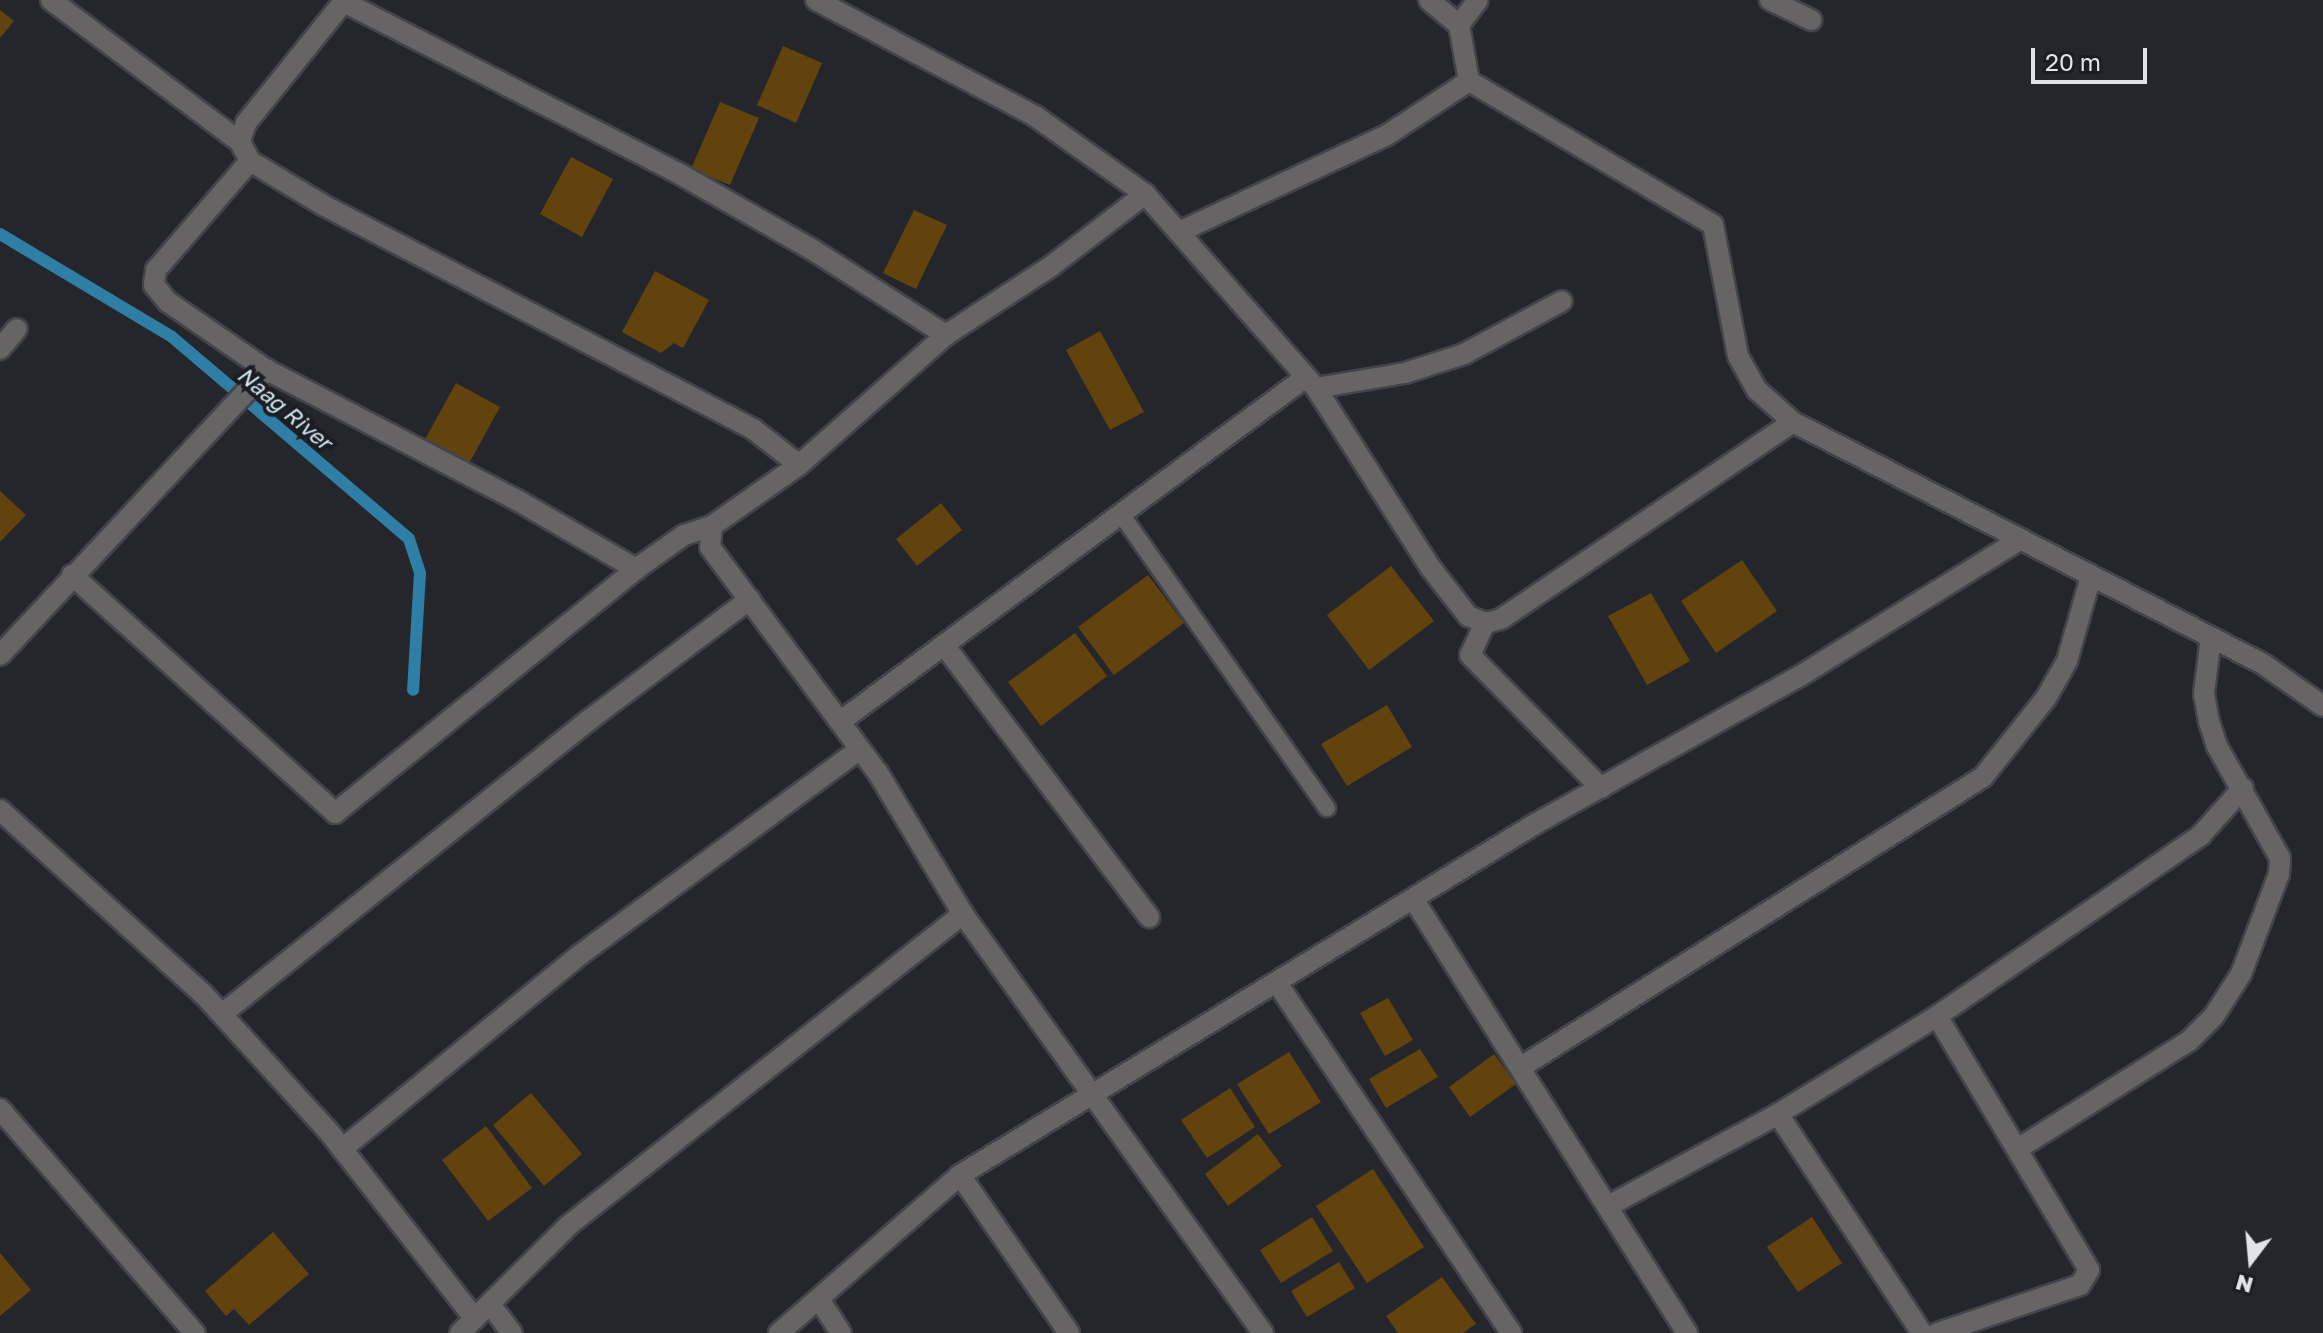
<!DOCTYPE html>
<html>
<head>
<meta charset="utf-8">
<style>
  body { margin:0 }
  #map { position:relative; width:2323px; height:1333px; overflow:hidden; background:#25262b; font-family:"Golos Text",sans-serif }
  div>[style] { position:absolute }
  .stream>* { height:12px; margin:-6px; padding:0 6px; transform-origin:6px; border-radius:6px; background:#2f7ea6 }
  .building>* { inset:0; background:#62430e }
  .roads { filter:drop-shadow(2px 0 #434449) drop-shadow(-2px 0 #434449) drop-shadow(0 2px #434449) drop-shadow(0 -2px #434449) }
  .service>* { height:16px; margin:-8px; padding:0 8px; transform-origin:8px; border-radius:8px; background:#676466 }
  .minor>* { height:20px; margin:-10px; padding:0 10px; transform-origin:10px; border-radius:10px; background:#676466 }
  span { translate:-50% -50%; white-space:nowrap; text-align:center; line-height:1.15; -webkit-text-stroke:8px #1c1d22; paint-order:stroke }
  .water-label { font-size:22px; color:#d2e5f0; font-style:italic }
  .north { position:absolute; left:2211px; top:1221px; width:80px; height:80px; -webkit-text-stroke:6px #1c1d22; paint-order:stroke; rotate:196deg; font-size:22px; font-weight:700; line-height:32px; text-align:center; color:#e2e3e6 }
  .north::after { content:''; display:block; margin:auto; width:28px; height:36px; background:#e2e3e6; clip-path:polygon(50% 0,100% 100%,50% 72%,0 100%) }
  .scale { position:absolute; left:2031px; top:48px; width:116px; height:36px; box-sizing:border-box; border:4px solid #e2e3e6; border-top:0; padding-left:10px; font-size:24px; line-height:28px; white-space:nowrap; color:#e2e3e6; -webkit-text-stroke:6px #1c1d22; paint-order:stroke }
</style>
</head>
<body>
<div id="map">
  <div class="stream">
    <div style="left:0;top:234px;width:200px;rotate:30.9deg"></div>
    <div style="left:172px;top:337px;width:311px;rotate:40.4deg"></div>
    <div style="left:409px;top:539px;width:36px;rotate:72deg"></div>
    <div style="left:420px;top:573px;width:117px;rotate:93.4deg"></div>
  </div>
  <div class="building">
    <div style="clip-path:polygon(0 10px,14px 21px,0 38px)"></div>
    <div style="clip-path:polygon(783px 46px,822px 63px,796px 123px,757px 105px)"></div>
    <div style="clip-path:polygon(720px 102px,759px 118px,730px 185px,691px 169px)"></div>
    <div style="clip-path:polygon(571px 157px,613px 179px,582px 237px,540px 214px)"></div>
    <div style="clip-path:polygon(914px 210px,947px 225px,916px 289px,883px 273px)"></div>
    <div style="clip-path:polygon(655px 271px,709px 300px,683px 348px,674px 343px,661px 353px,622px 332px)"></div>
    <div style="clip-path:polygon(1100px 331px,1144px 412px,1110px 430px,1066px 350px)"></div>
    <div style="clip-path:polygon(456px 383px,500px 407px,467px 467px,423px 443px)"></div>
    <div style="clip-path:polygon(0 491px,26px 515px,0 542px)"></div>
    <div style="clip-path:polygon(941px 503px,962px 530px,917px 566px,896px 539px)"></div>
    <div style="clip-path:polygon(1742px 560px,1777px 611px,1716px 653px,1681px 601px)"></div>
    <div style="clip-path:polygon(1391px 566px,1434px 621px,1369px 670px,1327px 615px)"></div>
    <div style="clip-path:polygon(1148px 575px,1184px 623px,1114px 675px,1078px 627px)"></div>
    <div style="clip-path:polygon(1651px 593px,1690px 661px,1647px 685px,1608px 616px)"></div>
    <div style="clip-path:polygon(1075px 633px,1107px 676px,1041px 726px,1008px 682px)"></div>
    <div style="clip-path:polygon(1387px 705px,1412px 747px,1347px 786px,1321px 744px)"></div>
    <div style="clip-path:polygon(1388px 998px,1413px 1040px,1385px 1056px,1360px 1013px)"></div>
    <div style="clip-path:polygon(1420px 1049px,1438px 1077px,1386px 1108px,1369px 1079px)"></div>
    <div style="clip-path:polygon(1289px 1052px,1321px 1102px,1269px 1134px,1237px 1084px)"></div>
    <div style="clip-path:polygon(1494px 1054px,1516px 1084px,1470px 1117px,1449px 1087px)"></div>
    <div style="clip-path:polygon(1230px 1088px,1255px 1127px,1207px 1158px,1181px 1120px)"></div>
    <div style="clip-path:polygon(531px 1093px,582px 1154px,544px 1186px,493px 1125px)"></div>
    <div style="clip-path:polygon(486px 1126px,532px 1188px,488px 1221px,442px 1160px)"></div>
    <div style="clip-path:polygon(1258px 1134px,1282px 1166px,1228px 1206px,1205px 1174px)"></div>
    <div style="clip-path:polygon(1373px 1169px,1424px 1247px,1367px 1283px,1316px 1206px)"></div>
    <div style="clip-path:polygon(1312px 1217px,1333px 1251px,1281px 1283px,1260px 1250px)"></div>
    <div style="clip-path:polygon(1812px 1217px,1842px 1263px,1798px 1292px,1767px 1247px)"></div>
    <div style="clip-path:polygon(273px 1232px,309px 1274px,249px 1325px,234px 1309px,226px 1316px,205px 1291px)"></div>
    <div style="clip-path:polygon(0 1253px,31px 1290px,0 1316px)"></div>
    <div style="clip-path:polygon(1339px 1262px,1355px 1288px,1307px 1317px,1291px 1291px)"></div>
    <div style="clip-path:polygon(1442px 1277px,1476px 1324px,1463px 1333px,1398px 1333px,1386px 1316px)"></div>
  </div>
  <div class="roads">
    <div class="service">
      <div style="left:1121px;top:514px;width:359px;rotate:55deg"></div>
    </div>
    <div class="minor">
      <div style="left:51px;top:0;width:236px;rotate:36.9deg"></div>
      <div style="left:345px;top:0;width:158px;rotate:128.8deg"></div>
      <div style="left:246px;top:123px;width:20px;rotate:108deg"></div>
      <div style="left:240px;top:142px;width:21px;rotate:62deg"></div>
      <div style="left:250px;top:161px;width:85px;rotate:31.1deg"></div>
      <div style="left:323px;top:205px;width:485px;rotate:27.5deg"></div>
      <div style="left:753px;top:429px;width:58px;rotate:38deg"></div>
      <div style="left:799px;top:465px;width:106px;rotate:145deg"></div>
      <div style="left:712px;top:526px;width:21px;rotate:95deg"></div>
      <div style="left:710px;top:547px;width:282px;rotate:53.4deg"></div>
      <div style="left:878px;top:773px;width:165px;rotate:58.9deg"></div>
      <div style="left:963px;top:914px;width:515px;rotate:54.4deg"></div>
      <div style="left:816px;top:0;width:248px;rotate:27.9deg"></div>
      <div style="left:1035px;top:116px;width:135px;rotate:35.3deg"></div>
      <div style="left:1145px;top:194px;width:259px;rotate:48.6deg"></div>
      <div style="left:1316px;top:388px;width:212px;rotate:57.5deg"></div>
      <div style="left:1430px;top:567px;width:62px;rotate:52.2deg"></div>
      <div style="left:1468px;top:616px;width:18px;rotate:22deg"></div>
      <div style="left:1485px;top:623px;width:16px;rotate:-14deg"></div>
      <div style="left:1501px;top:619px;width:352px;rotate:-34deg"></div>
      <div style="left:1429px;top:0;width:39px;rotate:40deg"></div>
      <div style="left:1770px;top:0;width:46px;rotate:26deg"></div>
      <div style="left:344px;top:2px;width:375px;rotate:27.1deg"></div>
      <div style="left:678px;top:173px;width:155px;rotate:29.7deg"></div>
      <div style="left:813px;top:250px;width:158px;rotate:32.6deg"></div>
      <div style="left:1469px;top:81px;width:283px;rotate:30.5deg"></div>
      <div style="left:1713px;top:225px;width:133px;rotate:79.2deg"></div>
      <div style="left:1738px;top:356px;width:39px;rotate:61deg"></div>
      <div style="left:1757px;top:390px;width:48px;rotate:41.6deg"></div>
      <div style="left:1793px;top:422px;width:529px;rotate:27.24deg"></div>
      <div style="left:2263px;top:664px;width:73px;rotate:35deg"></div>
      <div style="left:250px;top:161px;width:144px;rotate:130.8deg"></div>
      <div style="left:156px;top:270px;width:15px;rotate:98deg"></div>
      <div style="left:154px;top:285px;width:22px;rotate:51deg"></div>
      <div style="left:168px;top:302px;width:120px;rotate:34.5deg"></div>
      <div style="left:1181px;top:231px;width:227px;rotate:-25deg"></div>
      <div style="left:1387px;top:135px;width:98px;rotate:-33.4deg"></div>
      <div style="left:1469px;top:81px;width:57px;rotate:-100.1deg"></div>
      <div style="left:1459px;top:25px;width:31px;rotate:-53deg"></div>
      <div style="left:0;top:349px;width:26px;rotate:-50deg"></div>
      <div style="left:1316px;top:388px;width:90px;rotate:-9.6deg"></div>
      <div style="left:1405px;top:373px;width:62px;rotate:-17.9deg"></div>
      <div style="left:1464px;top:354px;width:111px;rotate:-28.4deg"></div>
      <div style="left:799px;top:465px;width:196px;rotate:-41.5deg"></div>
      <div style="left:946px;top:335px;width:124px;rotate:-33.2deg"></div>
      <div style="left:1050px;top:267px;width:120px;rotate:-37.5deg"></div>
      <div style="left:72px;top:575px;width:355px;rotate:42.1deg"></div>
      <div style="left:335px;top:813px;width:387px;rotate:-39deg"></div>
      <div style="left:636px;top:569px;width:59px;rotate:-35.3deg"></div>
      <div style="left:684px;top:535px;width:29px;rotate:-18deg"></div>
      <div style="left:1485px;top:623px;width:35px;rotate:115deg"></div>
      <div style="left:1470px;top:655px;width:187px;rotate:45.4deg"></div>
      <div style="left:944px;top:645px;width:341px;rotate:53deg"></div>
      <div style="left:0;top:655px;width:391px;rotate:-46.9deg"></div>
      <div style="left:267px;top:370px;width:282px;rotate:27.5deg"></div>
      <div style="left:517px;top:500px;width:138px;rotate:30.1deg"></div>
      <div style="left:841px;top:721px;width:578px;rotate:-36.49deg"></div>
      <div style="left:0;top:810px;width:274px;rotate:42.2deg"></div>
      <div style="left:203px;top:994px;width:187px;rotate:47.6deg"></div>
      <div style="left:329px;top:1132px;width:237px;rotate:52deg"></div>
      <div style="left:1414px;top:900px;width:512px;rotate:57.77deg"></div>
      <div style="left:1277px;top:983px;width:421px;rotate:56.2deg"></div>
      <div style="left:222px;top:1014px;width:470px;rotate:-38.7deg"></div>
      <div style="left:589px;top:720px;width:201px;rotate:-36.9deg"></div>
      <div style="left:1937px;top:1016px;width:296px;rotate:59.1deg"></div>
      <div style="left:2089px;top:1270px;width:17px;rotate:121deg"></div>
      <div style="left:2080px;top:1285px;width:151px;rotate:161.4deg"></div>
      <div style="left:1521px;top:1067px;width:545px;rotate:-32.12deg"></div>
      <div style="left:1983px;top:777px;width:101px;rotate:-51.4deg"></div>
      <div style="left:2046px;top:698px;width:43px;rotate:-60.4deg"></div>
      <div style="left:2067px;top:661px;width:88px;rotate:-74.2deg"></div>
      <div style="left:0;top:1109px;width:297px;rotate:49deg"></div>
      <div style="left:1778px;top:1114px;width:262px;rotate:56.7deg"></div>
      <div style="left:2019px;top:1148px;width:201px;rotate:-32.2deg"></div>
      <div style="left:2189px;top:1041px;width:35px;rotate:-45deg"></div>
      <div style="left:2214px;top:1016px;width:50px;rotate:-57.3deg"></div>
      <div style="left:2241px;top:974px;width:107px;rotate:-69.2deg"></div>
      <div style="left:2279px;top:874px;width:16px;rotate:-86deg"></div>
      <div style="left:2280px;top:858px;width:129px;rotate:-119.4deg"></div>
      <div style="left:2217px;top:746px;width:25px;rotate:-108deg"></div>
      <div style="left:2209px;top:722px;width:29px;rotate:-100deg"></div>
      <div style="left:2204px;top:693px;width:56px;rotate:-82.9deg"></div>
      <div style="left:342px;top:1149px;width:308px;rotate:-39.2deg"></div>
      <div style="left:581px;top:954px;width:346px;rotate:-36.3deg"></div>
      <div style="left:960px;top:1175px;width:192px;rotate:55.4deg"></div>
      <div style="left:1610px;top:1205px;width:191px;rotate:-28.4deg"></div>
      <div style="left:1778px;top:1114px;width:187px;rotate:-31.6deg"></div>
      <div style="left:1937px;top:1016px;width:320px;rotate:-34.4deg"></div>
      <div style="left:2201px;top:835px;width:63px;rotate:-48.2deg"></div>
      <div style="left:819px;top:1299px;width:40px;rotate:57.1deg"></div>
      <div style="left:490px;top:1304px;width:36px;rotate:53deg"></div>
      <div style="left:460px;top:1333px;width:153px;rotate:-44.7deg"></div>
      <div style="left:569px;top:1225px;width:502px;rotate:-38.29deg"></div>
      <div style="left:779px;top:1333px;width:240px;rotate:-41.1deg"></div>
      <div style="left:960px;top:1175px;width:674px;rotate:-31.4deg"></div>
      <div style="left:1535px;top:824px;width:304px;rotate:-29.2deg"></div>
      <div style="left:1800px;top:676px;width:258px;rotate:-31.8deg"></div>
    </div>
  </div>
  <div class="water-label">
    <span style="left:285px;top:408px;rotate:40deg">Naag River</span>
  </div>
  <div class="north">N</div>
  <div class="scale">20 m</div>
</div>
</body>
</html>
